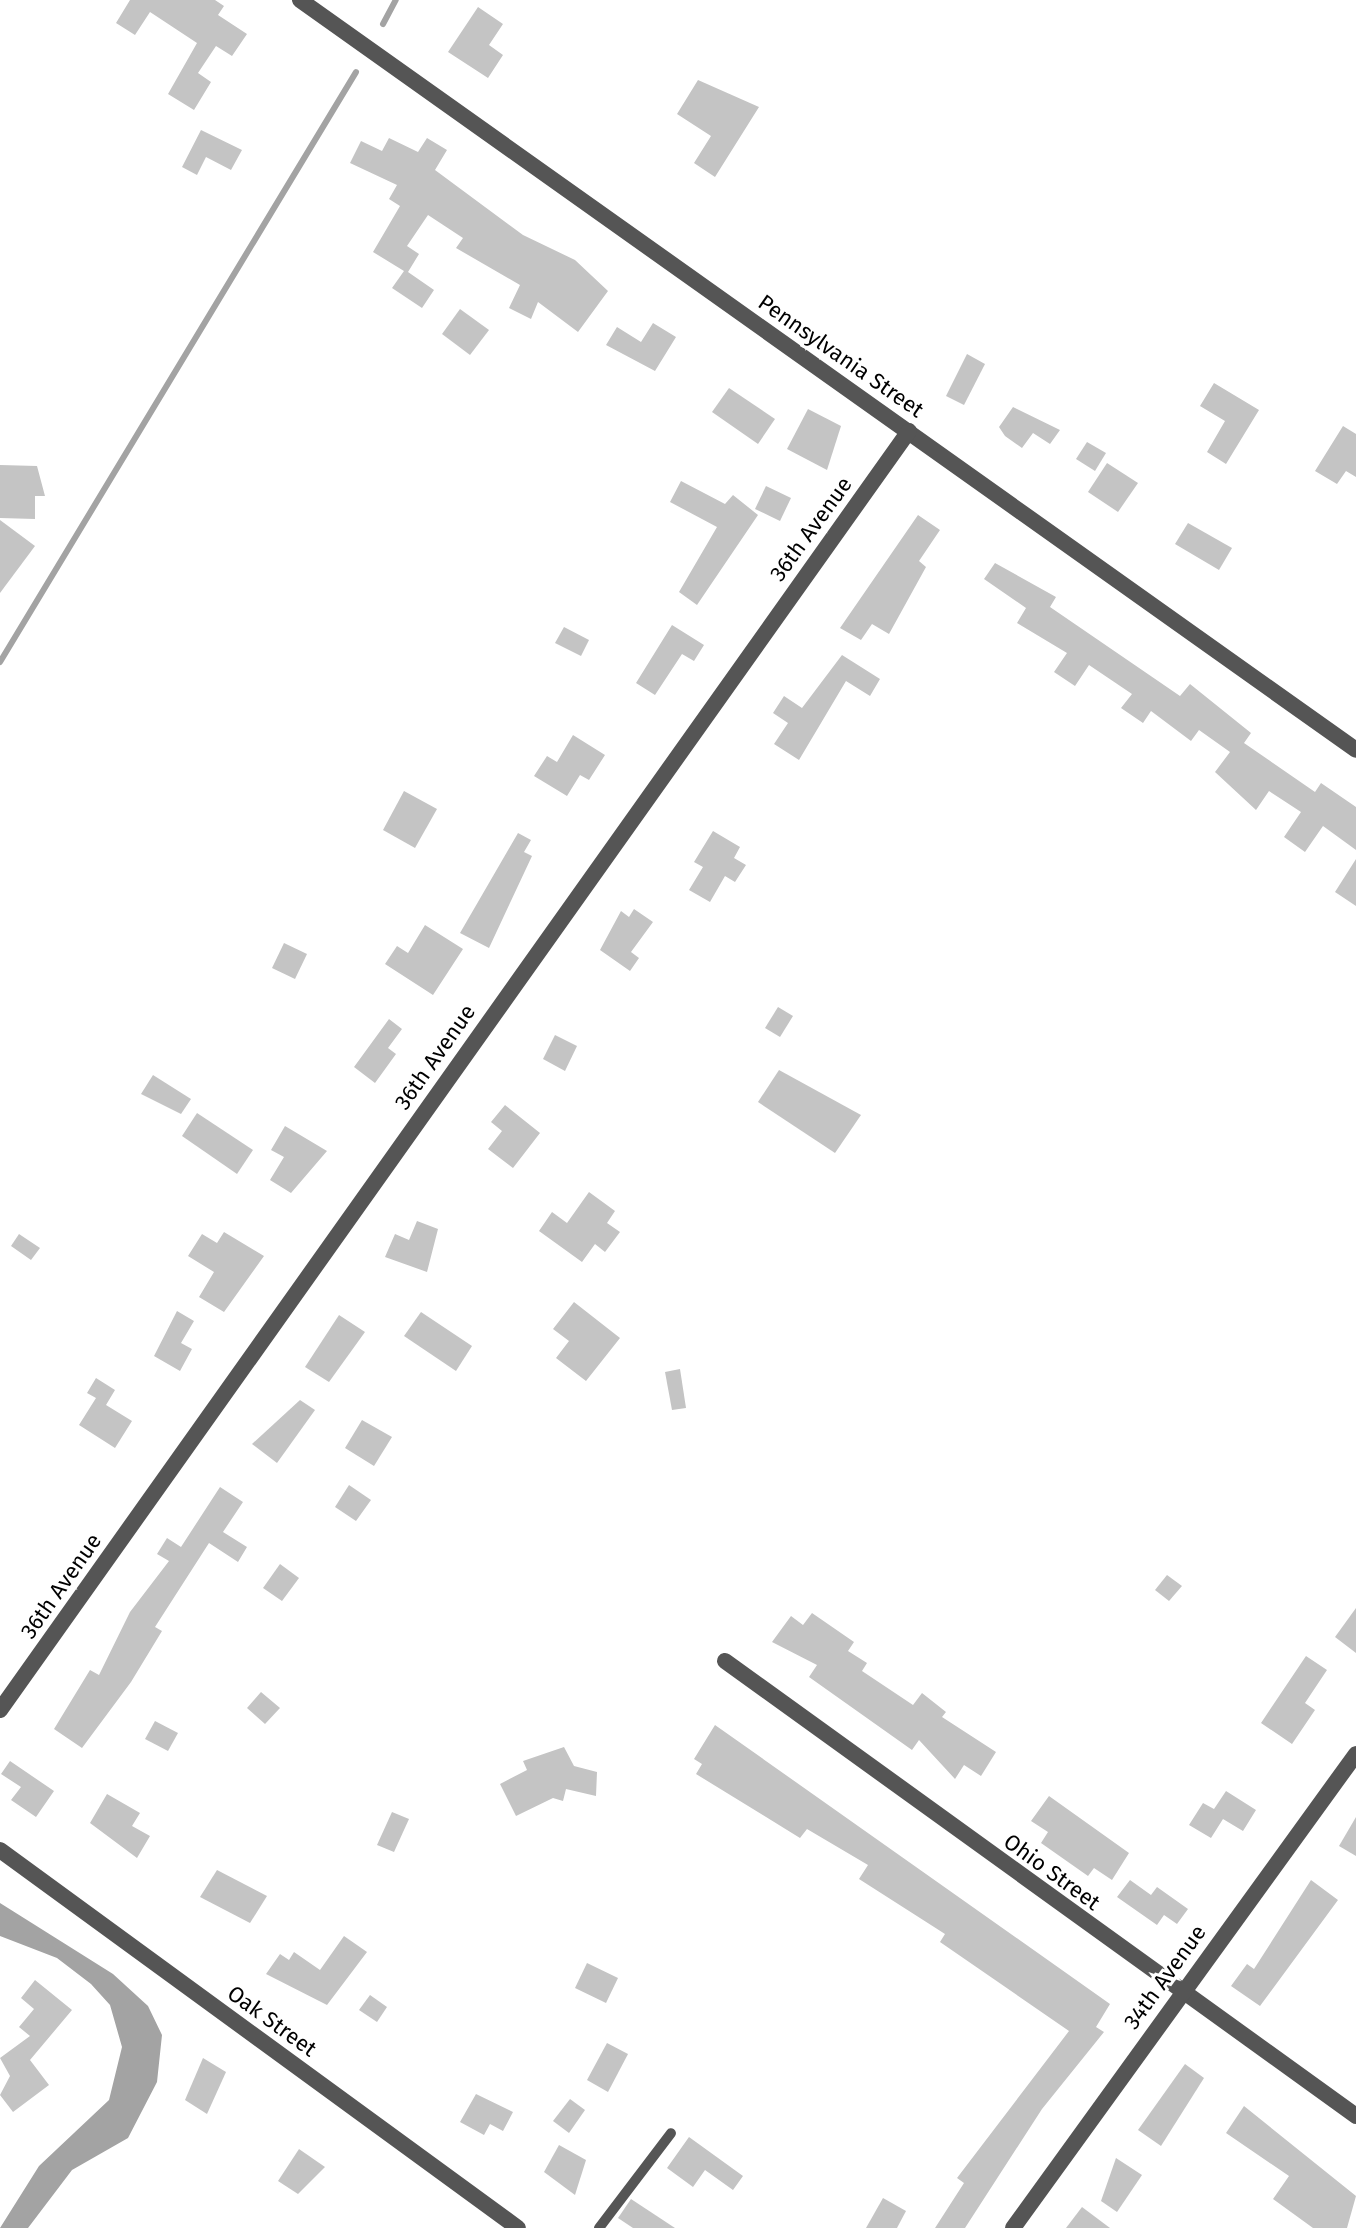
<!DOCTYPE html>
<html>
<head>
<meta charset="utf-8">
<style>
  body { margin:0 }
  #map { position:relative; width:1356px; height:2228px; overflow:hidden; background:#fff; font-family:"Fira Sans",sans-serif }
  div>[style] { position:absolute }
  .water>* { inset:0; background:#a3a3a3 }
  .stream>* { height:6px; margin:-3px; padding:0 3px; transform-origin:3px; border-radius:3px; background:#a3a3a3 }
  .building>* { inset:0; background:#c4c4c4 }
  .service>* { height:10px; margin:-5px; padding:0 5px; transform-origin:5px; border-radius:5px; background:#555 }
  .minor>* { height:16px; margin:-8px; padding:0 8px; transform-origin:8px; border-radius:8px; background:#555 }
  span { translate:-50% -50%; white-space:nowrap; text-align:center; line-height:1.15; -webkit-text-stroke:6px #fff; paint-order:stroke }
  .street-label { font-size:22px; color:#000 }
</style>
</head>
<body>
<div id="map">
  <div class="water">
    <div style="clip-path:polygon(0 1903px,113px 1974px,148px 2006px,162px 2035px,157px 2082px,128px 2138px,72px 2170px,28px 2228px,0 2228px,39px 2166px,109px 2100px,122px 2047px,110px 2005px,91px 1984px,57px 1958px,0 1936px)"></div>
  </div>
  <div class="stream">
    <div style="left:383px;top:24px;width:27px;rotate:-62deg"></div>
    <div style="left:0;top:662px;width:689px;rotate:-58.89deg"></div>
  </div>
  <div class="building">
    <div style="clip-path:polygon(130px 0,215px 0,224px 6px,218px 15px,247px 34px,232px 56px,216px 46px,198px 73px,211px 82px,194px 110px,168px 94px,197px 43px,150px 12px,135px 35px,116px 23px)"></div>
    <div style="clip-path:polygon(478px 7px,503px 24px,489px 45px,503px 55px,488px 78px,448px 52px)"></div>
    <div style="clip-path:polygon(698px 80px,759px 107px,715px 177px,694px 163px,711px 136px,677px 114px)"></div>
    <div style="clip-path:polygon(201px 130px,242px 150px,231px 170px,206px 157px,197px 175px,182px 167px)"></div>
    <div style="clip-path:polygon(389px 138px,418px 152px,427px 138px,447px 150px,435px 170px,523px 235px,575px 260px,608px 291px,578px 332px,538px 302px,531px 319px,509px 308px,520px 285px,456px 248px,463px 238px,428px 215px,407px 246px,419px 254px,408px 272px,434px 290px,422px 308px,392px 288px,404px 271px,373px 252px,400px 206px,389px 199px,397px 185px,350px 163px,361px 141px,382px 151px)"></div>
    <div style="clip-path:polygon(460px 309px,489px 330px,470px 355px,442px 334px)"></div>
    <div style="clip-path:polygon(653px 323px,676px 337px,655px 371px,606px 345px,617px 327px,641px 342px)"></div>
    <div style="clip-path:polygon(967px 354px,985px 364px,964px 405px,946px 396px)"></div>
    <div style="clip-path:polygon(1214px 383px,1259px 410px,1226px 464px,1207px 452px,1225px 421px,1200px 406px)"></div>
    <div style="clip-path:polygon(729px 388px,775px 419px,758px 444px,712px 412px)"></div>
    <div style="clip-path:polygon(1013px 407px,1060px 430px,1050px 444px,1033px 433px,1022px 448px,1005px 436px,999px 427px)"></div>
    <div style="clip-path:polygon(808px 409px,841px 426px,827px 470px,787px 449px)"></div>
    <div style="clip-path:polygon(1343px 426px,1356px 434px,1356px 477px,1346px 471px,1337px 484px,1315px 471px)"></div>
    <div style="clip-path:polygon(1087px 442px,1106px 453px,1095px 471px,1076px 459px)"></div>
    <div style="clip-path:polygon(1107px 463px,1138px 483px,1118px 512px,1088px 492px)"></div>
    <div style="clip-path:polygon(0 465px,37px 466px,45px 496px,35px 496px,35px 519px,0 518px)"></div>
    <div style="clip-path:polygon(681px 481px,725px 504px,733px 495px,758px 515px,697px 605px,679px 592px,717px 527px,670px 502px)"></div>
    <div style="clip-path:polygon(766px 486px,791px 498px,780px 521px,755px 509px)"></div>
    <div style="clip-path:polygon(918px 515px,940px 530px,919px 561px,926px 567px,889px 634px,872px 624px,861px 640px,840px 628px)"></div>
    <div style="clip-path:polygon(0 520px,35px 546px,0 593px)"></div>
    <div style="clip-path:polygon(1188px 523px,1232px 548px,1219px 570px,1175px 544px)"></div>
    <div style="clip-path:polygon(995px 563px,1056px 597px,1050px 607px,1180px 696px,1190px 684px,1251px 733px,1244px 743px,1315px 792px,1321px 783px,1356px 807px,1356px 850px,1323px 826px,1305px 852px,1284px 837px,1301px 812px,1269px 791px,1256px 810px,1215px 772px,1230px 752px,1199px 730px,1191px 741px,1151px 711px,1143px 723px,1121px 708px,1132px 694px,1089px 665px,1075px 686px,1054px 672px,1067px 653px,1017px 623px,1026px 608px,984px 579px)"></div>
    <div style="clip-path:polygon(672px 625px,704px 645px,694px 661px,682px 654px,655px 695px,636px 683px)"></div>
    <div style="clip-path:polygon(564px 627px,589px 640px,581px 656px,555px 643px)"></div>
    <div style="clip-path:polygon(842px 655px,880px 679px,870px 696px,846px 681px,799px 760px,774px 744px,788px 723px,773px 713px,784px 696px,802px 708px)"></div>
    <div style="clip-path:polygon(573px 735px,605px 755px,589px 780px,580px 775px,567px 796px,534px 776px,547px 756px,557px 762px)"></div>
    <div style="clip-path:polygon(404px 791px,437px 809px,415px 848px,383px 830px)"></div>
    <div style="clip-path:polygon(713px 831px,740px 847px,734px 858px,746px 865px,735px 882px,725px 876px,710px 902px,689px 890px,703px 867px,694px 862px)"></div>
    <div style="clip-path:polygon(518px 833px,531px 840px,524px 852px,532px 856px,489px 948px,460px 933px)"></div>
    <div style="clip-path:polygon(1356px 859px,1356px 906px,1335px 892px)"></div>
    <div style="clip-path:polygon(634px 909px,653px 922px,631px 952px,639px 958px,630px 971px,600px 950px,621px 911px,629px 917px)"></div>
    <div style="clip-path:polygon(425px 925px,463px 949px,433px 995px,385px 964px,397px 946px,408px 953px)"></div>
    <div style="clip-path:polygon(284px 943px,307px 954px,295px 979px,272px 968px)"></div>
    <div style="clip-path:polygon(778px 1007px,793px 1016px,780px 1037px,765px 1028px)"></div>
    <div style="clip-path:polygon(389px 1019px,402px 1029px,388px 1048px,396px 1054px,375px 1083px,354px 1067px)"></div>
    <div style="clip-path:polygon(555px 1035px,577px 1046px,565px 1071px,543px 1059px)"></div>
    <div style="clip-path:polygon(779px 1070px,861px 1115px,835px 1153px,758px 1102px)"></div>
    <div style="clip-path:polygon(153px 1075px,191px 1099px,181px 1114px,141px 1094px)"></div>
    <div style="clip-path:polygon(505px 1105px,540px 1133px,513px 1168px,488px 1149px,502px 1131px,491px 1122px)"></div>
    <div style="clip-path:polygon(197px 1113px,253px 1150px,237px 1174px,182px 1136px)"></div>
    <div style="clip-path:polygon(285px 1126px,327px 1151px,291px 1193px,270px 1180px,284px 1157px,271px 1150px)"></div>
    <div style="clip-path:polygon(589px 1192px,615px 1211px,607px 1223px,620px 1232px,605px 1252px,595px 1244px,582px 1262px,539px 1231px,552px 1212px,567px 1223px)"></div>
    <div style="clip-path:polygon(417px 1221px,438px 1229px,427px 1272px,385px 1257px,395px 1234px,409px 1240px)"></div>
    <div style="clip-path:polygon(224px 1232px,264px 1256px,224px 1312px,199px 1297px,214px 1272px,188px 1256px,202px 1234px,217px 1243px)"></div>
    <div style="clip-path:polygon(19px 1234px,40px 1248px,31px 1260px,11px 1246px)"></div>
    <div style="clip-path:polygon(574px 1302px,620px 1338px,586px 1381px,556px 1358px,569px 1341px,553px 1329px)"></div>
    <div style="clip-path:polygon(177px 1311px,194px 1321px,181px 1343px,192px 1349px,180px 1371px,154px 1356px)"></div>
    <div style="clip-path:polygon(421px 1312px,472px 1346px,456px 1371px,404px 1336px)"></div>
    <div style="clip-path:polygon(339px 1315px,365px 1332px,329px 1382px,305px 1367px)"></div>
    <div style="clip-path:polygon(680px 1369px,686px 1408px,672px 1410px,665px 1372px)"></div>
    <div style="clip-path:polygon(96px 1378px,115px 1390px,106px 1405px,132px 1421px,115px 1448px,79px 1425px,96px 1398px,87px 1393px)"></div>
    <div style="clip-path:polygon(300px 1400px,315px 1410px,277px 1463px,252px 1444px)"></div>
    <div style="clip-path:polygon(362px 1420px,392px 1437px,374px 1466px,345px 1448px)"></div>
    <div style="clip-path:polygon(349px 1485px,371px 1500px,356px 1521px,335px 1507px)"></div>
    <div style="clip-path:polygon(220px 1487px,243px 1502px,223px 1532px,247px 1547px,238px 1562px,209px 1543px,155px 1627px,162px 1631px,131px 1682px,82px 1748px,54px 1729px,90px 1670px,99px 1675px,130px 1612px,169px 1561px,157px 1554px,167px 1538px,181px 1547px)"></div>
    <div style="clip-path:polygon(280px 1564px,299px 1578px,282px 1601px,263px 1588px)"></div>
    <div style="clip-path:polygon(1167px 1575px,1182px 1586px,1169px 1601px,1155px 1590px)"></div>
    <div style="clip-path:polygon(1356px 1608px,1356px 1653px,1335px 1637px)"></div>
    <div style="clip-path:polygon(812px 1613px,854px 1642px,848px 1651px,867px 1663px,862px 1671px,913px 1705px,922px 1693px,946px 1712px,942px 1717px,996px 1752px,981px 1776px,964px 1765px,955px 1779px,919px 1740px,912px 1750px,809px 1677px,817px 1665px,772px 1642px,791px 1616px,803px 1625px)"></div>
    <div style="clip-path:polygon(1306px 1656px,1327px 1670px,1305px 1703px,1315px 1710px,1292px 1744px,1261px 1723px)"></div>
    <div style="clip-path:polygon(261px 1692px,280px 1708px,265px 1724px,247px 1708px)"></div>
    <div style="clip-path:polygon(155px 1721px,178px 1733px,168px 1751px,145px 1739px)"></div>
    <div style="clip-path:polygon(715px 1725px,1110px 2004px,1096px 2027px,1104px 2032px,1042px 2109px,965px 2228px,935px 2228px,964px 2183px,957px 2178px,1069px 2031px,940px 1942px,945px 1934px,859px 1879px,868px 1865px,807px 1829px,800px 1838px,696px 1774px,702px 1764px,694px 1759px)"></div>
    <div style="clip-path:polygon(564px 1747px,574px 1766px,597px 1772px,596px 1796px,566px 1789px,563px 1801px,553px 1798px,516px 1816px,500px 1784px,527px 1770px,523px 1761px)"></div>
    <div style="clip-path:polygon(10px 1761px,54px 1791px,36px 1817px,11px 1800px,21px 1787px,1px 1774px)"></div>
    <div style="clip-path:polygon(1226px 1791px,1256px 1810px,1243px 1831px,1223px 1819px,1211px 1838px,1189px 1825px,1203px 1803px,1214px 1809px)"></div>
    <div style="clip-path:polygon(107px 1794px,140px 1813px,132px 1826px,150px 1836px,137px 1858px,90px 1823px)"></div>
    <div style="clip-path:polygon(1049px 1796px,1129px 1853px,1112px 1880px,1094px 1868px,1088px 1876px,1041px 1843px,1048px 1832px,1031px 1821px)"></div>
    <div style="clip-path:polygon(392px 1812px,409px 1819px,394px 1852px,377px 1845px)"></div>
    <div style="clip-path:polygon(1356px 1817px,1356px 1856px,1339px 1846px)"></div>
    <div style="clip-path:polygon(217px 1870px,267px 1896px,250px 1923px,200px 1897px)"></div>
    <div style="clip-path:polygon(1130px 1880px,1151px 1895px,1157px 1887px,1188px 1909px,1177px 1924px,1164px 1915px,1157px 1925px,1117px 1897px)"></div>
    <div style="clip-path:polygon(1311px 1880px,1338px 1900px,1260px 2006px,1231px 1986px,1247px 1964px,1254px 1969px)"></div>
    <div style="clip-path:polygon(344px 1936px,367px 1952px,327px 2005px,266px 1974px,280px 1954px,289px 1960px,294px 1952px,320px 1970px)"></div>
    <div style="clip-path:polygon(587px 1963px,618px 1978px,606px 2003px,575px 1988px)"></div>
    <div style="clip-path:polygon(35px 1980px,72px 2010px,30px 2060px,49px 2085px,13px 2112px,0 2095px,10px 2076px,0 2058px,30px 2036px,19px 2027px,34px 2009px,21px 1998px)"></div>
    <div style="clip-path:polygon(370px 1995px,387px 2007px,377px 2022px,359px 2010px)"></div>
    <div style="clip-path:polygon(607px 2043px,628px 2054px,608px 2092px,587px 2080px)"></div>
    <div style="clip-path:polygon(203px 2058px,226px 2072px,207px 2114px,185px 2100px)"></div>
    <div style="clip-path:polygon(1185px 2064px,1204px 2078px,1161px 2146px,1138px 2130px)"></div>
    <div style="clip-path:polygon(476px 2094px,513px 2112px,503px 2131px,490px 2124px,484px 2135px,460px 2122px)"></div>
    <div style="clip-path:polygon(570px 2099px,585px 2110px,569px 2133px,553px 2121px)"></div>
    <div style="clip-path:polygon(1244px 2106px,1356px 2196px,1347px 2228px,1313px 2228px,1273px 2199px,1289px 2176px,1226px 2133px)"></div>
    <div style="clip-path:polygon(689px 2137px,743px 2176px,733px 2190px,705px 2170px,693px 2187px,667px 2168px)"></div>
    <div style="clip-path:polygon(559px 2145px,586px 2160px,575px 2195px,544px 2172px)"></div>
    <div style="clip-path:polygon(299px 2149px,325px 2167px,298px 2194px,278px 2181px)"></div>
    <div style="clip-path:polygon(1116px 2158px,1142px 2175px,1117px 2212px,1101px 2201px)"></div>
    <div style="clip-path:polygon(883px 2198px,906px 2211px,897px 2228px,866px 2228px)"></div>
    <div style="clip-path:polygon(631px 2199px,675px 2228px,633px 2228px,618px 2218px)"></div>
    <div style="clip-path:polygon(1082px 2207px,1110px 2228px,1066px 2228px)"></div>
  </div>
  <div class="service">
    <div style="left:599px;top:2228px;width:119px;rotate:-52.8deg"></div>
  </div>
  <div class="minor">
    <div style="left:300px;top:0;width:1295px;rotate:35.38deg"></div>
    <div style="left:725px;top:1661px;width:778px;rotate:35.79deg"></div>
    <div style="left:0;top:1710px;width:1569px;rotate:-54.6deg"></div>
    <div style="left:0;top:1850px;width:641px;rotate:36.12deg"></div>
    <div style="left:1013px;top:2228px;width:585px;rotate:-54.11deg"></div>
  </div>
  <div class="street-label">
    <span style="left:841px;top:356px;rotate:35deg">Pennsylvania Street</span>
    <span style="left:811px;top:529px;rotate:-54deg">36th Avenue</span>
    <span style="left:435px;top:1057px;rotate:-55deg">36th Avenue</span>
    <span style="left:61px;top:1586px;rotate:-55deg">36th Avenue</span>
    <span style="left:1052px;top:1872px;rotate:36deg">Ohio Street</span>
    <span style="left:1165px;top:1977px;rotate:-54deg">34th Avenue</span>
    <span style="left:272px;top:2021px;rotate:36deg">Oak Street</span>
  </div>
</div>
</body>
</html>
